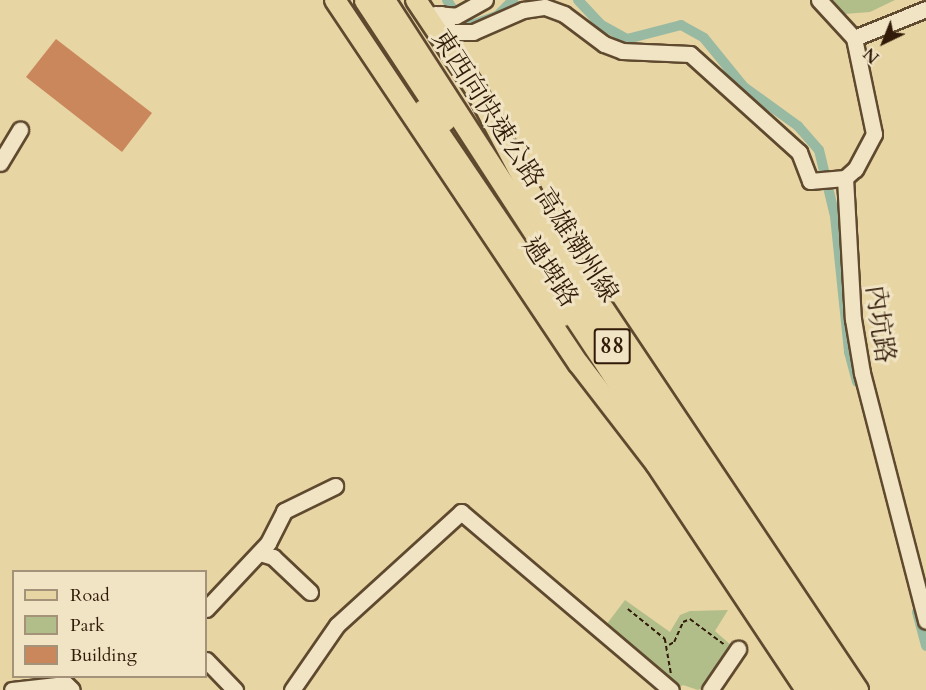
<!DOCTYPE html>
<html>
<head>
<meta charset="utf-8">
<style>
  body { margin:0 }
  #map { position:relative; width:926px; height:690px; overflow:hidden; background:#e8d5a4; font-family:Cardo,"Noto Serif TC",serif }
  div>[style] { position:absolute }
  .green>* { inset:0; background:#b2be89 }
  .canal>* { height:10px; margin:-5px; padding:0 5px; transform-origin:5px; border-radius:5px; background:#98b9a2 }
  .building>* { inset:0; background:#ca875b }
  .path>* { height:1.5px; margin-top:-0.75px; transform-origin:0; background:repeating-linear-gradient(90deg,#311a08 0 4.5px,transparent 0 7.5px) }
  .roads { filter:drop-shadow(2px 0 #5f492f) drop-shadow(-2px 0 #5f492f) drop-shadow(0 2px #5f492f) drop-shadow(0 -2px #5f492f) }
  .minor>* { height:15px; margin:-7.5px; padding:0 7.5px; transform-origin:7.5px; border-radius:7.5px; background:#f0e4c4 }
  .major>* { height:20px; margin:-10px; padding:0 10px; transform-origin:10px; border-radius:10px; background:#e8d5a4 }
  .highway>* { height:21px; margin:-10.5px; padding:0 10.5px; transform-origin:10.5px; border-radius:10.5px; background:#e8d5a4 }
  span { translate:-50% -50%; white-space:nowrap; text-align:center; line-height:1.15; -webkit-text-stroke:6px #f0e4c4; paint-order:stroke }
  .shield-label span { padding:2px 4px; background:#f0e4c4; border:2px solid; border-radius:4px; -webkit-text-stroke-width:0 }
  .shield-label { font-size:24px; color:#311a08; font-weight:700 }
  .street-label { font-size:26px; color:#311a08 }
  .legend { position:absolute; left:12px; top:570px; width:195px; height:108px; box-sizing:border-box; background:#f0e4c4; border:2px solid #a49379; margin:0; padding:8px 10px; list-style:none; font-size:18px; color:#311a08 }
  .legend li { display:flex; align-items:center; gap:12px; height:30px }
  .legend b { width:30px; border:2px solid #a49379 }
  .north { position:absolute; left:854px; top:12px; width:60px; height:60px; -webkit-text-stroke:4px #f0e4c4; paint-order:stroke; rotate:223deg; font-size:16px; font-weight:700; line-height:24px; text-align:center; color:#311a08 }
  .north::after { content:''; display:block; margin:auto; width:21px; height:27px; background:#311a08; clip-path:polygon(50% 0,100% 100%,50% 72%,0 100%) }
</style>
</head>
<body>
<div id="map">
  <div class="green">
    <div style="clip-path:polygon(833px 0,895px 0,870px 12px,844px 14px)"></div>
    <div style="clip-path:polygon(625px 600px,670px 632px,680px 615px,690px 611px,728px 610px,715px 631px,732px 646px,711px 682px,698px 690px,683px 685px,679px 688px,606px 625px)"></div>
  </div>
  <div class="canal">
    <div style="left:447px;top:0;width:9px;rotate:58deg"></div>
    <div style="left:578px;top:0;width:33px;rotate:47deg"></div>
    <div style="left:600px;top:24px;width:31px;rotate:29deg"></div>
    <div style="left:627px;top:39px;width:56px;rotate:-14.5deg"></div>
    <div style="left:681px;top:25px;width:26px;rotate:29deg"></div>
    <div style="left:704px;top:38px;width:63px;rotate:50.8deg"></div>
    <div style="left:744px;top:87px;width:67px;rotate:35.8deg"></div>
    <div style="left:798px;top:126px;width:32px;rotate:49deg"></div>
    <div style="left:819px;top:150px;width:68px;rotate:76.4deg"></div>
    <div style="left:835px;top:216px;width:137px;rotate:84.1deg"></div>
    <div style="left:849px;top:352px;width:31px;rotate:75deg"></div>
    <div style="left:466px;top:20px;width:8px;rotate:40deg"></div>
    <div style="left:472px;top:25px;width:27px;rotate:-20deg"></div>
    <div style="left:497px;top:16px;width:23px;rotate:-45deg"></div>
    <div style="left:917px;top:612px;width:35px;rotate:75deg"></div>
  </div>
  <div class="building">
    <div style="clip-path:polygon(56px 39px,152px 113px,122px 152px,26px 77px)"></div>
  </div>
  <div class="path">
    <div style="left:628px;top:609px;width:48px;rotate:39deg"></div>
    <div style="left:665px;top:639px;width:35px;rotate:80deg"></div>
    <div style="left:669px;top:645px;width:6px;rotate:-31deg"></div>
    <div style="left:674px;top:642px;width:22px;rotate:-66deg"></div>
    <div style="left:683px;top:622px;width:8px;rotate:-23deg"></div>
    <div style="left:690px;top:619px;width:44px;rotate:36.6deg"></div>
  </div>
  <div class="roads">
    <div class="minor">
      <div style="left:819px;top:0;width:52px;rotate:47.4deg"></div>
      <div style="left:854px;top:38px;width:98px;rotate:78.2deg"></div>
      <div style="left:874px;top:134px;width:40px;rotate:118deg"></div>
      <div style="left:855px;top:169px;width:13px;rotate:138deg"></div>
      <div style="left:845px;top:178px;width:141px;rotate:86.8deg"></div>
      <div style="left:853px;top:319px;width:55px;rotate:80.5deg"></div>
      <div style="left:862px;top:373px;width:256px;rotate:75.5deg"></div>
      <div style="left:435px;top:14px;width:21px;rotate:5deg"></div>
      <div style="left:456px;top:16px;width:33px;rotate:-29deg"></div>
      <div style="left:441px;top:14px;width:20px;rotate:63deg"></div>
      <div style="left:450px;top:32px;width:23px"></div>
      <div style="left:473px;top:32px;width:55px;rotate:-23.7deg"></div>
      <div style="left:523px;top:10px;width:22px;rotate:-8deg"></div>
      <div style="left:545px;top:7px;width:20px;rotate:20deg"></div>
      <div style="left:564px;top:14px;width:50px;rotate:36.9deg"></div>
      <div style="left:604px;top:44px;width:19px;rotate:21deg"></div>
      <div style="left:622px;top:51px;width:68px;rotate:2.5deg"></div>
      <div style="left:690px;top:54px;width:147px;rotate:42deg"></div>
      <div style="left:799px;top:152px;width:31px;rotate:69deg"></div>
      <div style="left:810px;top:181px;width:35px;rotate:-5deg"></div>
      <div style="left:854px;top:38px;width:78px;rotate:-21.9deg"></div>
      <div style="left:0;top:163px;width:39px;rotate:-59deg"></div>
      <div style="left:260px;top:553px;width:14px;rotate:17deg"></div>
      <div style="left:273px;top:557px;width:51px;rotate:43.4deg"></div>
      <div style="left:206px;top:609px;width:91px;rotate:-46.8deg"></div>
      <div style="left:268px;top:543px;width:36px;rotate:-63deg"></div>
      <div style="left:284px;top:511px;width:57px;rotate:-26.1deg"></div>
      <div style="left:206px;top:660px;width:42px;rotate:46deg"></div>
      <div style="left:12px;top:690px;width:54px;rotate:-6.3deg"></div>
      <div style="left:66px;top:684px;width:8px;rotate:45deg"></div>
      <div style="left:292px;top:690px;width:79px;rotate:-55.3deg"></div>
      <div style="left:337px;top:625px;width:168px;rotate:-42.3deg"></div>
      <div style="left:461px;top:512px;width:275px;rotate:40.3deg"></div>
      <div style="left:710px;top:690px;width:50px;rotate:-55.7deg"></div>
    </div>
    <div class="major">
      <div style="left:335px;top:0;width:438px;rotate:56.2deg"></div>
      <div style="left:579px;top:364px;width:126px;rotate:52.4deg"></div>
      <div style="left:656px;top:464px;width:271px;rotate:56.4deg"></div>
      <div style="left:416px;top:0;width:106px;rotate:56.2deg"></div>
      <div style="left:475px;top:88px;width:157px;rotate:62deg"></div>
      <div style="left:549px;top:227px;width:557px;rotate:56.28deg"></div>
    </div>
    <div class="highway">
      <div style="left:365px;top:0;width:144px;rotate:56.6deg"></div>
      <div style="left:384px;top:0;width:280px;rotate:57.1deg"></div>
      <div style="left:536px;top:235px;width:548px;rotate:56.08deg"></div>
      <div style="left:423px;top:110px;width:248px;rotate:55.9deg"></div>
      <div style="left:561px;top:296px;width:472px;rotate:56.6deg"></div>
    </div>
  </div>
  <div class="shield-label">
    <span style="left:612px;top:346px">88</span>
  </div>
  <div class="street-label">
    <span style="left:525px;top:166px;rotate:57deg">東西向快速公路 高雄潮州線</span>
    <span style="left:550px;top:272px;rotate:56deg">過埤路</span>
    <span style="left:880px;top:324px;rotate:82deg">內坑路</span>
  </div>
  <ul class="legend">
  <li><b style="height:8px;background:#e8d5a4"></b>Road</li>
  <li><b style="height:16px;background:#b2be89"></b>Park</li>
  <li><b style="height:16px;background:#ca875b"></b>Building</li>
  </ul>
  <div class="north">N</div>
</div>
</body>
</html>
